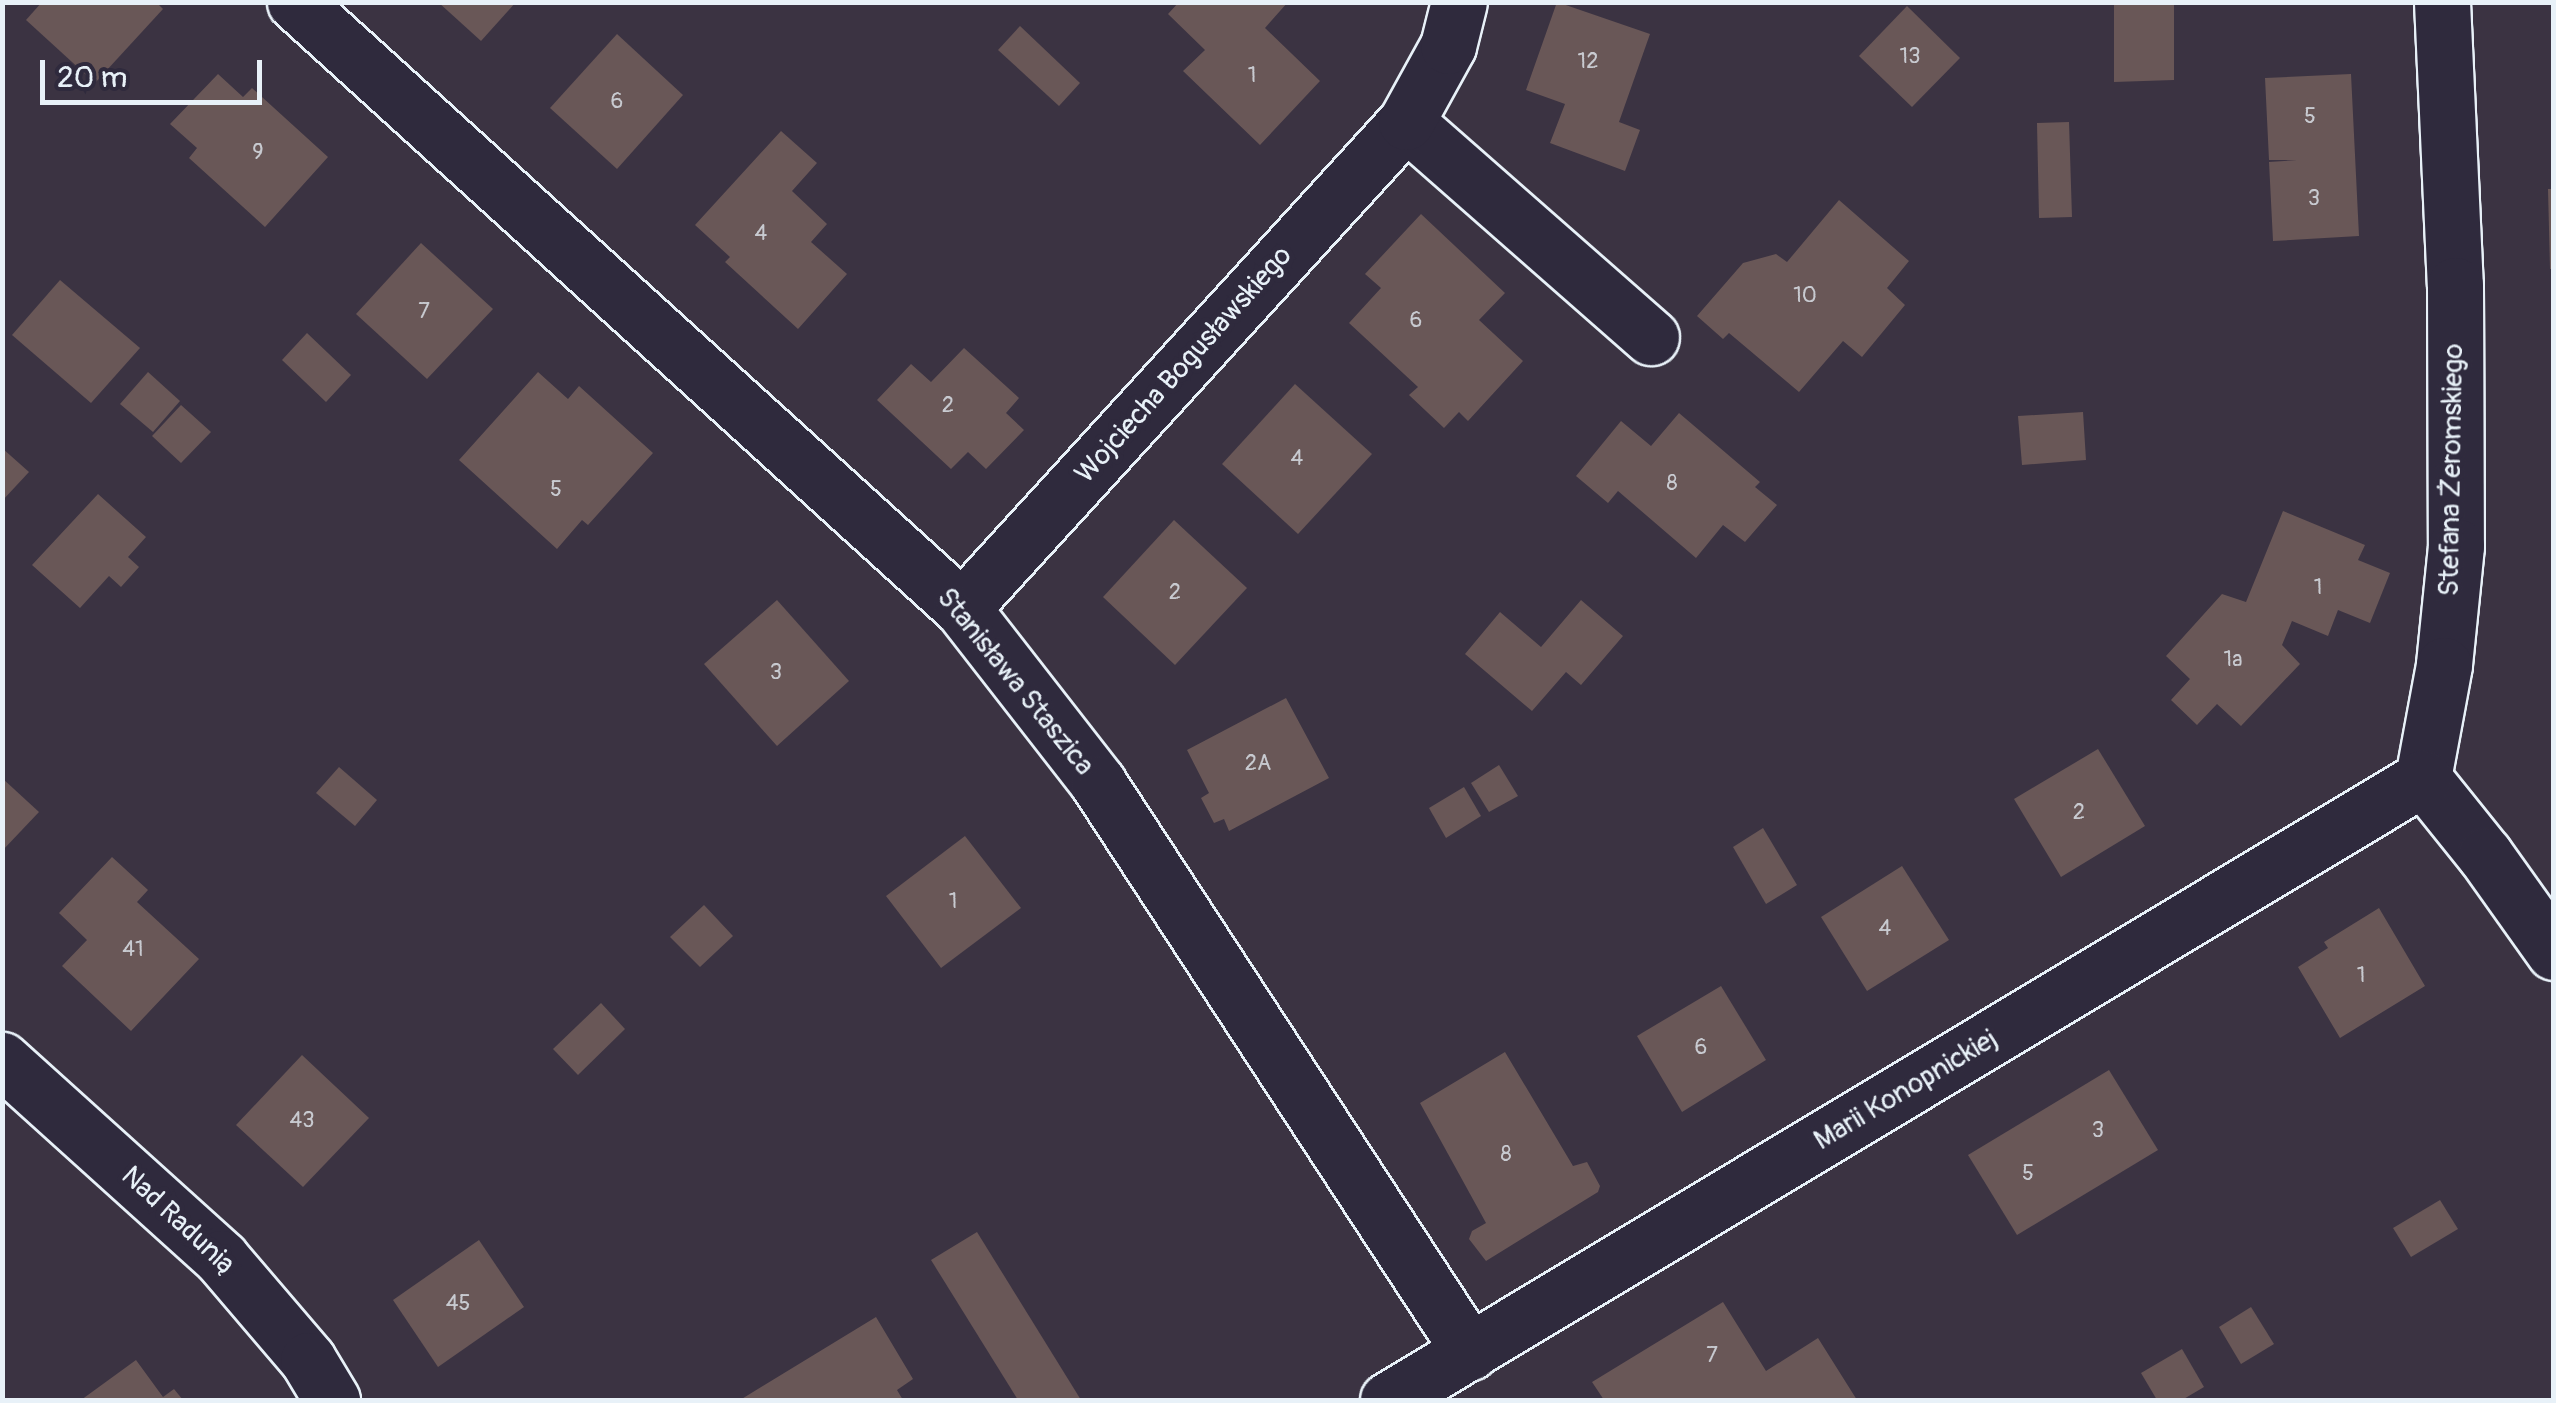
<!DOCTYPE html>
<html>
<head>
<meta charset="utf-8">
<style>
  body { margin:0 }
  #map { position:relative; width:2556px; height:1403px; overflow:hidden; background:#3b3342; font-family:Pangolin,sans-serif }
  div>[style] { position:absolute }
  .building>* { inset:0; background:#695757 }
  .roads { filter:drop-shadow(2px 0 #e8f1f8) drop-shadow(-2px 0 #e8f1f8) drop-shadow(0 2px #e8f1f8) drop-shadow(0 -2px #e8f1f8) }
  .minor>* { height:55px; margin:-27.5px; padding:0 27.5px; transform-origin:27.5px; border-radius:27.5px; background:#2f2a3d }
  span { translate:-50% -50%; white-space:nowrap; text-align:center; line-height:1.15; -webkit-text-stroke:10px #2f2a3d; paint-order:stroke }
  .number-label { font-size:22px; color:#c8cad0 }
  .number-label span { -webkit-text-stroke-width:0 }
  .street-label { font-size:28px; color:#e8f1f8 }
  .frame { position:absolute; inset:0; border:5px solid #e8f1f8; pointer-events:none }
  .scale { position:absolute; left:40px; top:60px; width:222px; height:45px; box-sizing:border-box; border:5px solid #e8f1f8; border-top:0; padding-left:12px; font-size:30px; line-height:35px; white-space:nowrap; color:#e8f1f8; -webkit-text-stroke:8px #2f2a3d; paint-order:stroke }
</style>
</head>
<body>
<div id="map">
  <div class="building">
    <div style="clip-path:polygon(42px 2px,156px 2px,163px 9px,95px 83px,26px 20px)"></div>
    <div style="clip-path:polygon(438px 2px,516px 2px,481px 41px)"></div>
    <div style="clip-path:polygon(1179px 2px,1288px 2px,1265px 28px,1320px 81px,1260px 145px,1183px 71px,1205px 50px,1168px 14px)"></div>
    <div style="clip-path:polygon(1557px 2px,1650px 34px,1619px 122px,1640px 130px,1625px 171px,1550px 143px,1565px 104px,1526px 90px)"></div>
    <div style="clip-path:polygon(2114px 2px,2174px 2px,2174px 80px,2114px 82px)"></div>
    <div style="clip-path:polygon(1907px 6px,1960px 58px,1912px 107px,1859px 56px)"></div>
    <div style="clip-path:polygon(1020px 26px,1080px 83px,1059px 106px,998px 50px)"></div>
    <div style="clip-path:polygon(617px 34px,683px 95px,617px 169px,550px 108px)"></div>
    <div style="clip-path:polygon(218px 74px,243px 97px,252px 88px,328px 157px,265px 227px,189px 158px,197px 148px,170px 124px)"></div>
    <div style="clip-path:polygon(2351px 74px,2359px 236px,2273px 241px,2269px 162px,2297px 160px,2269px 160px,2265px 78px)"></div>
    <div style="clip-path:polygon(2069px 122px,2072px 217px,2039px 218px,2037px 123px)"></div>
    <div style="clip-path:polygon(781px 131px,817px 163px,792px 191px,827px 224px,811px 242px,847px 274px,798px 329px,725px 262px,730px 257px,695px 225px)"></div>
    <div style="clip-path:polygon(2548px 189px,2554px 189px,2554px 269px,2550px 269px)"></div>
    <div style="clip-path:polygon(1839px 200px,1909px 261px,1887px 288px,1905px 305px,1862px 357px,1843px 341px,1799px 392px,1729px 333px,1723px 339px,1697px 316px,1743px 263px,1776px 254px,1787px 262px)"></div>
    <div style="clip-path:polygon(1421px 214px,1505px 293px,1479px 320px,1523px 361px,1468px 421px,1459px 412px,1444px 428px,1409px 395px,1418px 387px,1349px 323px,1381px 288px,1365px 274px)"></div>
    <div style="clip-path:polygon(421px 243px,493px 309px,427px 379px,356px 314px)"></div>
    <div style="clip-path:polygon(60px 280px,140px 348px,91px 403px,12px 335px)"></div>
    <div style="clip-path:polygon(307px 333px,351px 375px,326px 402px,282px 360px)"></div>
    <div style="clip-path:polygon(964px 348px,1019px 398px,1006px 413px,1024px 430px,986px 469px,968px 452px,951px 469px,877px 400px,911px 364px,931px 382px)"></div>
    <div style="clip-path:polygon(148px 372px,180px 401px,153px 432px,120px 404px)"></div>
    <div style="clip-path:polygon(538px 372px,568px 399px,579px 386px,653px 453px,588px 525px,582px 520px,557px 549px,459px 460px)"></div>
    <div style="clip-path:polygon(1295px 384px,1372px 454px,1298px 534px,1222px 464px)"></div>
    <div style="clip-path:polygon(181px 405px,211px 432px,181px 463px,152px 436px)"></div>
    <div style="clip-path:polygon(2083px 412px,2086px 460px,2022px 465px,2018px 416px)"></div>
    <div style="clip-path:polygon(1679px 413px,1760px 482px,1755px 487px,1777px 505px,1745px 542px,1723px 525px,1696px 558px,1618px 491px,1608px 503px,1576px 476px,1621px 421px,1651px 446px)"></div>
    <div style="clip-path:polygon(2px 448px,29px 472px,2px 501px)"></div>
    <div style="clip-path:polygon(98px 494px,146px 537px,128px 557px,139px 567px,121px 587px,109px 576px,80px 608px,32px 565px)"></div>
    <div style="clip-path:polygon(2283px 511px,2365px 545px,2358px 560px,2390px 573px,2370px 623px,2338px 610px,2328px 636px,2292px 621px,2282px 645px,2300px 664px,2241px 726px,2217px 704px,2197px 725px,2171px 700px,2190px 679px,2166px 656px,2222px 594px,2246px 602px)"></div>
    <div style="clip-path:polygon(1174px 520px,1247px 588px,1175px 665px,1103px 597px)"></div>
    <div style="clip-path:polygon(777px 600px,849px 681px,777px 746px,704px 664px)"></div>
    <div style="clip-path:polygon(1581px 600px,1623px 636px,1581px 685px,1566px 672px,1532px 711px,1465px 654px,1500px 612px,1541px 647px)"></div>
    <div style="clip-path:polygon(1286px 698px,1329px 778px,1229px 831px,1224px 819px,1214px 823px,1201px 798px,1209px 793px,1187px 750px)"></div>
    <div style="clip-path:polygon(2098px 749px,2145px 826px,2061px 877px,2014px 799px)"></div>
    <div style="clip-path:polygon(1499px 765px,1518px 796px,1489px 812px,1471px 783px)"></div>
    <div style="clip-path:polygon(339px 767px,377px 800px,355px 826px,316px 793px)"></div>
    <div style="clip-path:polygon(2px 778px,39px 812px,2px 851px)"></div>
    <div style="clip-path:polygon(1464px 787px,1481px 816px,1446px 838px,1429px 808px)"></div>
    <div style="clip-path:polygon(1763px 828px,1797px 885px,1766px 904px,1733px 847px)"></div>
    <div style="clip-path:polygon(965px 836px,1021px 908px,941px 968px,886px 896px)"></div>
    <div style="clip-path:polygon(112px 857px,148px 890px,137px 902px,199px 959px,131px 1031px,62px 966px,87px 940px,59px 913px)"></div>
    <div style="clip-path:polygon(1902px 866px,1949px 940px,1867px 991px,1821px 917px)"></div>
    <div style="clip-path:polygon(704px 905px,733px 936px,700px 967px,670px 937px)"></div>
    <div style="clip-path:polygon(2379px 908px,2425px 986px,2340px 1038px,2298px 967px,2328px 948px,2324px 942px)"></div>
    <div style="clip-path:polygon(1721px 986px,1766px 1060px,1682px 1112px,1637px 1036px)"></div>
    <div style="clip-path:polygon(601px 1003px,625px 1029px,578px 1075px,553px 1049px)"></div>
    <div style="clip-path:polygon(1505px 1052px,1573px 1166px,1587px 1162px,1600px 1186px,1598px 1192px,1486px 1261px,1469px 1239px,1472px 1231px,1486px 1223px,1420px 1103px)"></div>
    <div style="clip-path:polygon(302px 1055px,369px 1118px,303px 1187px,236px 1125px)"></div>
    <div style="clip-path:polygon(2109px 1070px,2158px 1150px,2017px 1235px,1968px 1155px)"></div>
    <div style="clip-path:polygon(2440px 1200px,2458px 1229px,2411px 1257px,2393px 1228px)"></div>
    <div style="clip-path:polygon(977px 1232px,1081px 1400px,1018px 1400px,931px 1260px)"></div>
    <div style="clip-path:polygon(479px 1240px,524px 1307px,438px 1367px,393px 1300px)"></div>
    <div style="clip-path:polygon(1723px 1302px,1766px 1371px,1818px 1338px,1857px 1400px,1604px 1400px,1592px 1382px)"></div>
    <div style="clip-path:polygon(2251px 1307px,2274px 1344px,2241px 1364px,2219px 1327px)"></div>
    <div style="clip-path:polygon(876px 1317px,913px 1379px,897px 1390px,903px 1400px,740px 1400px)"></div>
    <div style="clip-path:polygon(2182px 1349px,2204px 1387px,2182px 1400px,2157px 1400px,2141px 1373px)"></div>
    <div style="clip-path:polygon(136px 1360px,163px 1397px,174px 1389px,183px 1400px,81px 1400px)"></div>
  </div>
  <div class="roads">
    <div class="minor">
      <div style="left:295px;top:2px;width:901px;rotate:42.26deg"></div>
      <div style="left:962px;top:608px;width:222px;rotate:52.1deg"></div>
      <div style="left:1098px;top:783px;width:680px;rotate:56.82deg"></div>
      <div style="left:2442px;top:2px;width:283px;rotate:87.4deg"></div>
      <div style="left:2455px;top:285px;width:261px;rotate:89.8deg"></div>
      <div style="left:2456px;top:546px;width:120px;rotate:95.8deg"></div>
      <div style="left:2444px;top:665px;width:115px;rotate:100.5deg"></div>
      <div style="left:2423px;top:778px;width:99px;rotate:51.2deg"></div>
      <div style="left:2485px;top:855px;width:119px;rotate:54.6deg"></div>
      <div style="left:1406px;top:122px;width:326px;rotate:41.3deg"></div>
      <div style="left:962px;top:608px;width:658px;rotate:-47.59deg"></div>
      <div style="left:1406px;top:122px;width:87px;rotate:-61.1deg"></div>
      <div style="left:1448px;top:46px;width:45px;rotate:-76deg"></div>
      <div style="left:2px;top:1060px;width:295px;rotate:42.1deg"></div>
      <div style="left:221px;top:1258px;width:134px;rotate:49.5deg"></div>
      <div style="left:308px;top:1360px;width:47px;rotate:59deg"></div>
      <div style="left:1388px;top:1400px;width:1208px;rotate:-31deg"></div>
    </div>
  </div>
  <div class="number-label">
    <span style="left:1910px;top:57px">13</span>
    <span style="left:1588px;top:62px">12</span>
    <span style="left:1252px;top:76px">1</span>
    <span style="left:617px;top:102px">6</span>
    <span style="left:2310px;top:117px">5</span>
    <span style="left:258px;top:153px">9</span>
    <span style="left:2314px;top:199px">3</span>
    <span style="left:761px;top:234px">4</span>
    <span style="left:1805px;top:296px">10</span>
    <span style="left:424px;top:312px">7</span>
    <span style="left:1416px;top:321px">6</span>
    <span style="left:948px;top:406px">2</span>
    <span style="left:1297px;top:459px">4</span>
    <span style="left:1672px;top:484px">8</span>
    <span style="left:556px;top:490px">5</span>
    <span style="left:2318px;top:588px">1</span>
    <span style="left:1175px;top:593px">2</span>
    <span style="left:2233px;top:660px">1a</span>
    <span style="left:776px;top:673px">3</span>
    <span style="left:1258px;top:764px">2A</span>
    <span style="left:2079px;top:813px">2</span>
    <span style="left:953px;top:902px">1</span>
    <span style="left:1885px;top:929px">4</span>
    <span style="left:133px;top:950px">41</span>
    <span style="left:2361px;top:976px">1</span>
    <span style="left:1701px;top:1048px">6</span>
    <span style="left:302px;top:1121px">43</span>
    <span style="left:2098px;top:1131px">3</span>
    <span style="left:1506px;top:1155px">8</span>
    <span style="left:2028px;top:1174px">5</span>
    <span style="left:458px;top:1304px">45</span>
    <span style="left:1712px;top:1356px">7</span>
  </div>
  <div class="street-label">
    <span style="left:1184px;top:365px;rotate:-48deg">Wojciecha Bogusławskiego</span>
    <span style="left:2452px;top:470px;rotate:-89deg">Stefana Żeromskiego</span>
    <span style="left:1015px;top:682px;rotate:51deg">Stanisława Staszica</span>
    <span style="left:1906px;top:1090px;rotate:-31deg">Marii Konopnickiej</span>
    <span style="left:178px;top:1221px;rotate:43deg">Nad Radunią</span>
  </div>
  <div class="frame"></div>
  <div class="scale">20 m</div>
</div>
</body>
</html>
